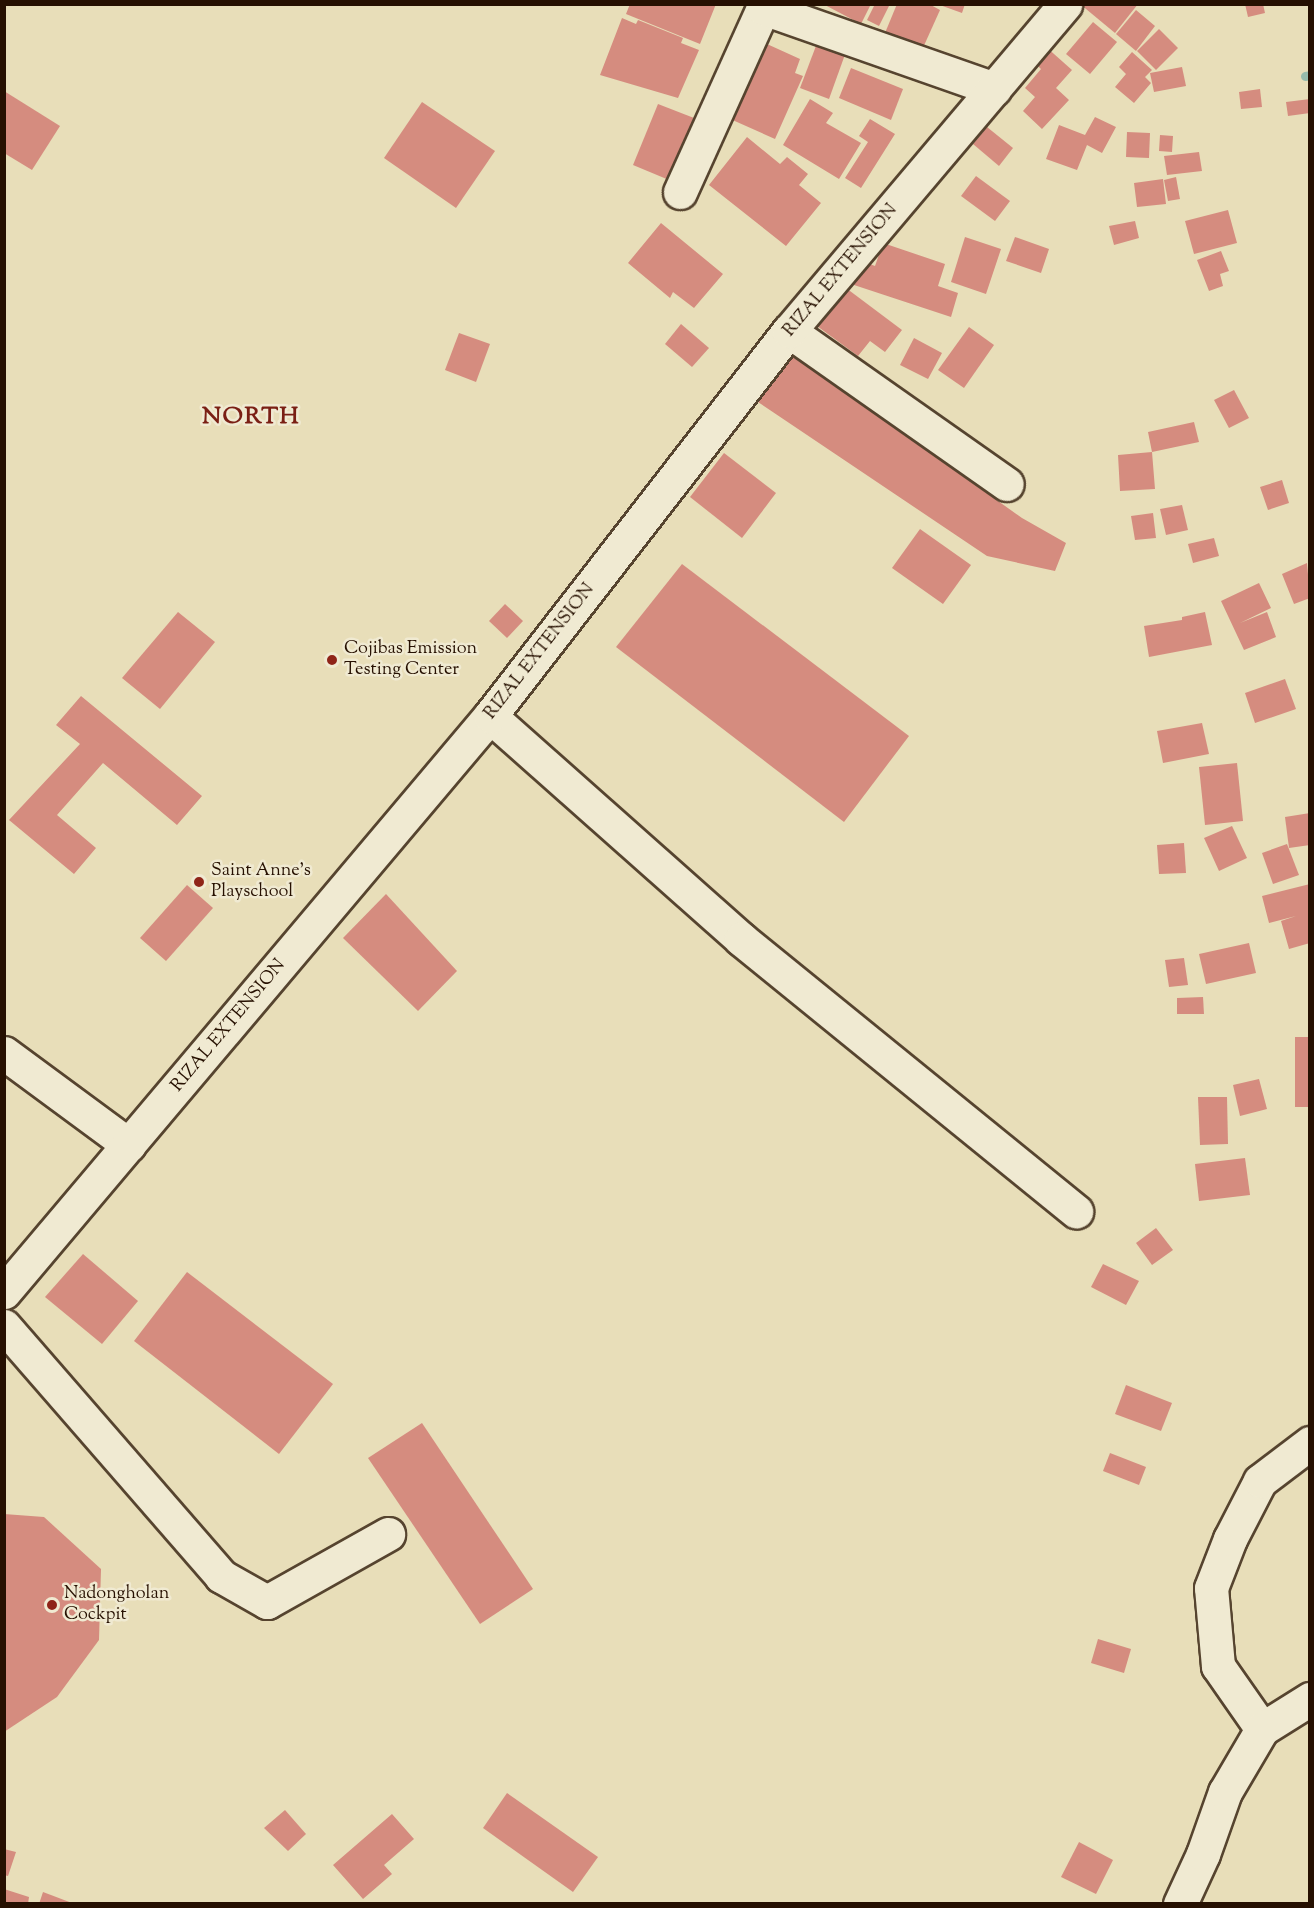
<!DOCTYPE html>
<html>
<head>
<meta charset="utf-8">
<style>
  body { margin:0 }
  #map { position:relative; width:1314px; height:1908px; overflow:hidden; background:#e8deb9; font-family:"Sorts Mill Goudy",serif }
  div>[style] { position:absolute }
  .stream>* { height:9px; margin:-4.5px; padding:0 4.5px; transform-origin:4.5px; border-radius:4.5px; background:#97bcac }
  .building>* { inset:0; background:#d58c7f }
  .roads { filter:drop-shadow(2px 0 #56442f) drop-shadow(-2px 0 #56442f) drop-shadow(0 2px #56442f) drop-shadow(0 -2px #56442f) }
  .minor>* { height:33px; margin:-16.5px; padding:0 16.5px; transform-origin:16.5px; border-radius:16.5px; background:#f0ead2 }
  .dots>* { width:16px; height:16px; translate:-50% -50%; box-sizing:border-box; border:3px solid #f0ead2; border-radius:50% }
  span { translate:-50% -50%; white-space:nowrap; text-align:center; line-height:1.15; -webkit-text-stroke:5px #f0ead2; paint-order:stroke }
  .street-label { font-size:18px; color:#261001 }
  .poi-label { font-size:18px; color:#261001 }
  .left { translate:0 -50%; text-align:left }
  .district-label { font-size:24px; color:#7a1f14; font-weight:700; letter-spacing:1.5px }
  .frame { position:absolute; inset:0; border:6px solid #261001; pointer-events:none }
</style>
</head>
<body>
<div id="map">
  <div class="stream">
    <div style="left:1305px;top:76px;width:5px;rotate:-11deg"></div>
  </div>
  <div class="building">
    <div style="clip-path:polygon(630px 4px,716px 4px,700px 44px,626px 14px)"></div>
    <div style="clip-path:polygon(823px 4px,871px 4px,861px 24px)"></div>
    <div style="clip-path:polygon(875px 4px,890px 4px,879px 26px,867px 20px)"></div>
    <div style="clip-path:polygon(897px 4px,929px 4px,940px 10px,922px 50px,885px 33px)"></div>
    <div style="clip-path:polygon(937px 4px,965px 4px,962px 13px)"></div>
    <div style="clip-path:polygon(1080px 4px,1138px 4px,1115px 33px)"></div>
    <div style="clip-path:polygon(1245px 4px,1263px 4px,1265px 13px,1248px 17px)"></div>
    <div style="clip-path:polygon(1136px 10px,1155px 26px,1136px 51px,1116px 34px)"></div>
    <div style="clip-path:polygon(622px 18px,636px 24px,638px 20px,683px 38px,681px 43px,699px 50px,678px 98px,600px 75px)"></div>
    <div style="clip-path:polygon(1093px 22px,1117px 42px,1090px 74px,1066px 54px)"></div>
    <div style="clip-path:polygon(1159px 29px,1178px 48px,1156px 70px,1137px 51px)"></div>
    <div style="clip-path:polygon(819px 38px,847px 49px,829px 99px,800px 88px)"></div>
    <div style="clip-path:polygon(758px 40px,800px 59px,795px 73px,803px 76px,775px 139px,719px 114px)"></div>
    <div style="clip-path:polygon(1045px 46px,1072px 70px,1056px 88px,1069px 100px,1042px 129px,1023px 111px,1035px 97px,1025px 88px,1041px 69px,1032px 60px)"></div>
    <div style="clip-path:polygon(1132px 52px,1152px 70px,1145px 77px,1151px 83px,1134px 103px,1115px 87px,1126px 74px,1119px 67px)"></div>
    <div style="clip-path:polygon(1182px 67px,1186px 86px,1154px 92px,1150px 73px)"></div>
    <div style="clip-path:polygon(851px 68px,903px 89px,891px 120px,839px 98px)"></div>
    <div style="clip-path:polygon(1260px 89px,1262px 107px,1241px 109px,1239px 92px)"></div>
    <div style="clip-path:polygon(4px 91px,60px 126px,32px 170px,4px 153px)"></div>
    <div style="clip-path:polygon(810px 99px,833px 113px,826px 123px,861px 143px,839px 179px,783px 145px)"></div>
    <div style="clip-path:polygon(1310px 99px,1310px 113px,1288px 116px,1286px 102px)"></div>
    <div style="clip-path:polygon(422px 102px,495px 151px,456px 208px,384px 158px)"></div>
    <div style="clip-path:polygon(658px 104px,694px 118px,669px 180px,633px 165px)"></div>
    <div style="clip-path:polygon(1095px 117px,1116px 127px,1102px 153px,1087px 145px,1077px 170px,1046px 159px,1059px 125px,1085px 135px)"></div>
    <div style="clip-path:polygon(870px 119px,895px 134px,861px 188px,845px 178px,868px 142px,859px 136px)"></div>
    <div style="clip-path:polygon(987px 127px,1013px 148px,999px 166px,973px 144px)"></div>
    <div style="clip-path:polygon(1127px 132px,1150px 133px,1149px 158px,1126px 157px)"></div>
    <div style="clip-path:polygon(1160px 135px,1173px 136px,1172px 152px,1159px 151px)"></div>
    <div style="clip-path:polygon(747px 137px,780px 164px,787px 157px,808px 174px,799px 185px,821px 203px,786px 246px,709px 185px)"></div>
    <div style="clip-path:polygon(1199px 152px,1202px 171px,1167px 175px,1164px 156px)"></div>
    <div style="clip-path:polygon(976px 176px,1010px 201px,995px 221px,961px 196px)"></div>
    <div style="clip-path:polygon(1176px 177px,1180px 199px,1168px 201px,1164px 180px)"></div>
    <div style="clip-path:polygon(1163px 179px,1166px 204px,1137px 207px,1134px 183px)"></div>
    <div style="clip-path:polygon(1228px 210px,1237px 243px,1194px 254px,1185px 221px)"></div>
    <div style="clip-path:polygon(1135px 221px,1139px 238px,1114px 245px,1109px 226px)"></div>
    <div style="clip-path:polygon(661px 223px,723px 274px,694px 308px,673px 292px,670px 298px,628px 263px)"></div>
    <div style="clip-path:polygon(965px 237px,1001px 249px,986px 294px,951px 282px)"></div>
    <div style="clip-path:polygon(1015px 237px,1049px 249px,1041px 273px,1006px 261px)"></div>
    <div style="clip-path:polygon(883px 243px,945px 264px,938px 286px,958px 293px,951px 317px,851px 284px,859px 260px,875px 266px)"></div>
    <div style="clip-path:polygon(1221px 251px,1229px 271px,1220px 274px,1223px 286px,1209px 291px,1197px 260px)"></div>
    <div style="clip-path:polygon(846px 288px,902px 330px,885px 352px,870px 341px,858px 356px,817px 326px)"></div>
    <div style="clip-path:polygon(681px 324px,709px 348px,692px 367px,665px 344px)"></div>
    <div style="clip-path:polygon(969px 327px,994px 345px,964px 388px,938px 370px)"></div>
    <div style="clip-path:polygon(459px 333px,490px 344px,476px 382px,445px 370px)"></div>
    <div style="clip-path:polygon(914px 338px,942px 353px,928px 379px,900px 365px)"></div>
    <div style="clip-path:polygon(789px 353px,1022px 518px,1066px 543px,1055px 571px,987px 556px,755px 400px)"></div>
    <div style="clip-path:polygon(1234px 390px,1249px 418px,1229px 428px,1214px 400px)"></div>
    <div style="clip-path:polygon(1194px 422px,1199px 442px,1152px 452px,1155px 489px,1120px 491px,1118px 455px,1152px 452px,1148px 432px)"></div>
    <div style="clip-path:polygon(724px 453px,776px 493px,742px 538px,690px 497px)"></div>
    <div style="clip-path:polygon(1282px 480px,1289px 503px,1268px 510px,1260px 487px)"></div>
    <div style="clip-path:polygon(1182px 505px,1188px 530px,1166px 535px,1160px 509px)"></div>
    <div style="clip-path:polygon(1153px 513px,1156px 538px,1135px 540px,1131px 516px)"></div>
    <div style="clip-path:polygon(920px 529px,971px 565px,943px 604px,892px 568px)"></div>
    <div style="clip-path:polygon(1214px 538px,1219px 556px,1193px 563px,1188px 544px)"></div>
    <div style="clip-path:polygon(1307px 563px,1310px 598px,1294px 604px,1282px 574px)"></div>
    <div style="clip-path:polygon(682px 564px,909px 736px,844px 822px,616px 647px)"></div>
    <div style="clip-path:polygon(1259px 583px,1271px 608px,1240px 623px,1267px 612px,1276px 637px,1244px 650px,1221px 601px)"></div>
    <div style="clip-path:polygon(505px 604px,523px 621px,507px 638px,489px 621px)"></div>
    <div style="clip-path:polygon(178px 612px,215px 642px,160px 709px,122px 678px)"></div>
    <div style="clip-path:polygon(1205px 612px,1212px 645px,1149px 657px,1144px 626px,1182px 620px,1182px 617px)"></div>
    <div style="clip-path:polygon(1285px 679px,1296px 709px,1255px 723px,1245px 693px)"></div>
    <div style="clip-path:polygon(81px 696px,202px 796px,177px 825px,103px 763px,57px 815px,96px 848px,74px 874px,9px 820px,80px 744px,56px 725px)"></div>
    <div style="clip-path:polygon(1202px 723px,1209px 754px,1163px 763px,1157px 731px)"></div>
    <div style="clip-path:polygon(1237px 763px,1243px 821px,1205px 825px,1199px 767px)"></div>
    <div style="clip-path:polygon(1310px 813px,1310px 845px,1289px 848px,1285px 817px)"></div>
    <div style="clip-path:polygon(1232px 826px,1247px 858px,1219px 871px,1204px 838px)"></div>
    <div style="clip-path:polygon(1184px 843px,1186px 873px,1159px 874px,1157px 845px)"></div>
    <div style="clip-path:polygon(1287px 844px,1299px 875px,1273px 884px,1262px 853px)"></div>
    <div style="clip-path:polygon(1310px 884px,1310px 943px,1289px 949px,1281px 921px,1296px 916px,1269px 923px,1262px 896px)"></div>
    <div style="clip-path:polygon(187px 885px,213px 908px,166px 961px,140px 938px)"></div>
    <div style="clip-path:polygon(386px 894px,457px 971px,418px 1011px,343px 938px)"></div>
    <div style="clip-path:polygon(1249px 943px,1256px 973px,1206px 984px,1199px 954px)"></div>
    <div style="clip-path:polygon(1184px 958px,1188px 985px,1169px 987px,1165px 960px)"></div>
    <div style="clip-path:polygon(1203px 997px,1204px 1014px,1177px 1014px,1177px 998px)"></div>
    <div style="clip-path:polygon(1295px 1037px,1310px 1037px,1310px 1107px,1295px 1107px)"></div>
    <div style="clip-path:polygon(1259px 1079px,1267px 1109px,1240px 1116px,1233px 1085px)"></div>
    <div style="clip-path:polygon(1198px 1097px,1227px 1097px,1228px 1144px,1200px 1145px)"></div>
    <div style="clip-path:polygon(1245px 1158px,1250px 1195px,1199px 1201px,1195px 1164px)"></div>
    <div style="clip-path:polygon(1156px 1228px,1173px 1250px,1152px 1265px,1136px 1243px)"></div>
    <div style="clip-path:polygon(83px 1254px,138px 1301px,102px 1344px,45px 1297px)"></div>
    <div style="clip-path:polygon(1103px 1264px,1139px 1281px,1126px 1305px,1091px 1287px)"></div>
    <div style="clip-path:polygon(187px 1272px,333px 1384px,279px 1454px,134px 1341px)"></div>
    <div style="clip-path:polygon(1126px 1385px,1172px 1403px,1161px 1431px,1115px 1414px)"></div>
    <div style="clip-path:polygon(422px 1423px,533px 1589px,480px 1624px,368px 1458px)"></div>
    <div style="clip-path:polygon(1110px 1453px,1146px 1467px,1139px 1485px,1103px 1471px)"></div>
    <div style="clip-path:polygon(4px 1514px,44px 1517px,101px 1569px,99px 1640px,57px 1697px,4px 1732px)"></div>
    <div style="clip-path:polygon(1098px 1639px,1131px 1649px,1124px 1673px,1091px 1663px)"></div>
    <div style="clip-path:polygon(507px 1793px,598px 1857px,573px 1892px,483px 1828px)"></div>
    <div style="clip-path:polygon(285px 1810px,306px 1834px,288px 1851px,264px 1828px)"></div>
    <div style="clip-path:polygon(392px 1814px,414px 1839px,384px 1865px,392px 1874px,363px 1899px,333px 1865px)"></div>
    <div style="clip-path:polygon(1079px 1842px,1113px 1860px,1096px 1894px,1061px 1877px)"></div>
    <div style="clip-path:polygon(4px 1849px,16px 1852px,8px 1876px,4px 1875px)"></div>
    <div style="clip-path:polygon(4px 1889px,29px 1897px,28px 1904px,4px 1904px)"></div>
    <div style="clip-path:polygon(43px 1892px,72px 1903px,72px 1904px,39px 1904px)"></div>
  </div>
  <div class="roads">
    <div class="minor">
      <div style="left:680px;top:192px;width:202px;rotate:-65.7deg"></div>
      <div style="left:763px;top:8px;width:245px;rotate:19.3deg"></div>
      <div style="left:789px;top:331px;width:266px;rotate:35.1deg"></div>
      <div style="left:490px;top:716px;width:336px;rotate:41.6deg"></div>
      <div style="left:741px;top:939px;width:432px;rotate:39.1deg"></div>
      <div style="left:4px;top:1053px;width:155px;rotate:36.4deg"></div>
      <div style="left:4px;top:1292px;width:754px;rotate:-49.84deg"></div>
      <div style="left:490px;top:716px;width:487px;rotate:-52.2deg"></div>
      <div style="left:789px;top:331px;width:428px;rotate:-49.8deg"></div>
      <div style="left:4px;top:1326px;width:331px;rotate:49deg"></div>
      <div style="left:221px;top:1576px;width:53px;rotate:29.5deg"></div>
      <div style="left:267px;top:1602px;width:139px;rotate:-29.3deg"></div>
      <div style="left:1262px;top:1729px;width:77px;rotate:-124.9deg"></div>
      <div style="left:1218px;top:1666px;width:78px;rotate:-95.1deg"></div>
      <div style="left:1211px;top:1588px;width:53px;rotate:-68.8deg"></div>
      <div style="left:1230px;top:1539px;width:65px;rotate:-62.7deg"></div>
      <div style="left:1260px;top:1481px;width:63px;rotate:-37.2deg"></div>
      <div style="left:1180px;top:1904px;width:55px;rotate:-65.3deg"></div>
      <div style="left:1203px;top:1854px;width:66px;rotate:-70.5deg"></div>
      <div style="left:1225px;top:1792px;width:73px;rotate:-59.6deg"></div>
      <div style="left:1262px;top:1729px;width:57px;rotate:-32deg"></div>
    </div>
  </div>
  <div class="dots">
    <div style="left:332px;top:660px;background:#8f2418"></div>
    <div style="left:199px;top:882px;background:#8f2418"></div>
    <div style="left:52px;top:1605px;background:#8f2418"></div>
  </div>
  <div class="street-label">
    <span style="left:841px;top:271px;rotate:-50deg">RIZAL EXTENSION</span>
    <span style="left:540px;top:652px;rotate:-52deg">RIZAL EXTENSION</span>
    <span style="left:229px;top:1026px;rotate:-50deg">RIZAL EXTENSION</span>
  </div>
  <div class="poi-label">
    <span class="left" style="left:344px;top:660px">Cojibas Emission<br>Testing Center</span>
    <span class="left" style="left:211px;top:882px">Saint Anne's<br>Playschool</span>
    <span class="left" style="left:64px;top:1605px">Nadongholan<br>Cockpit</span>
  </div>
  <div class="district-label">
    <span style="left:251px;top:418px">NORTH</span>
  </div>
  <div class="frame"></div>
</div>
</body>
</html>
